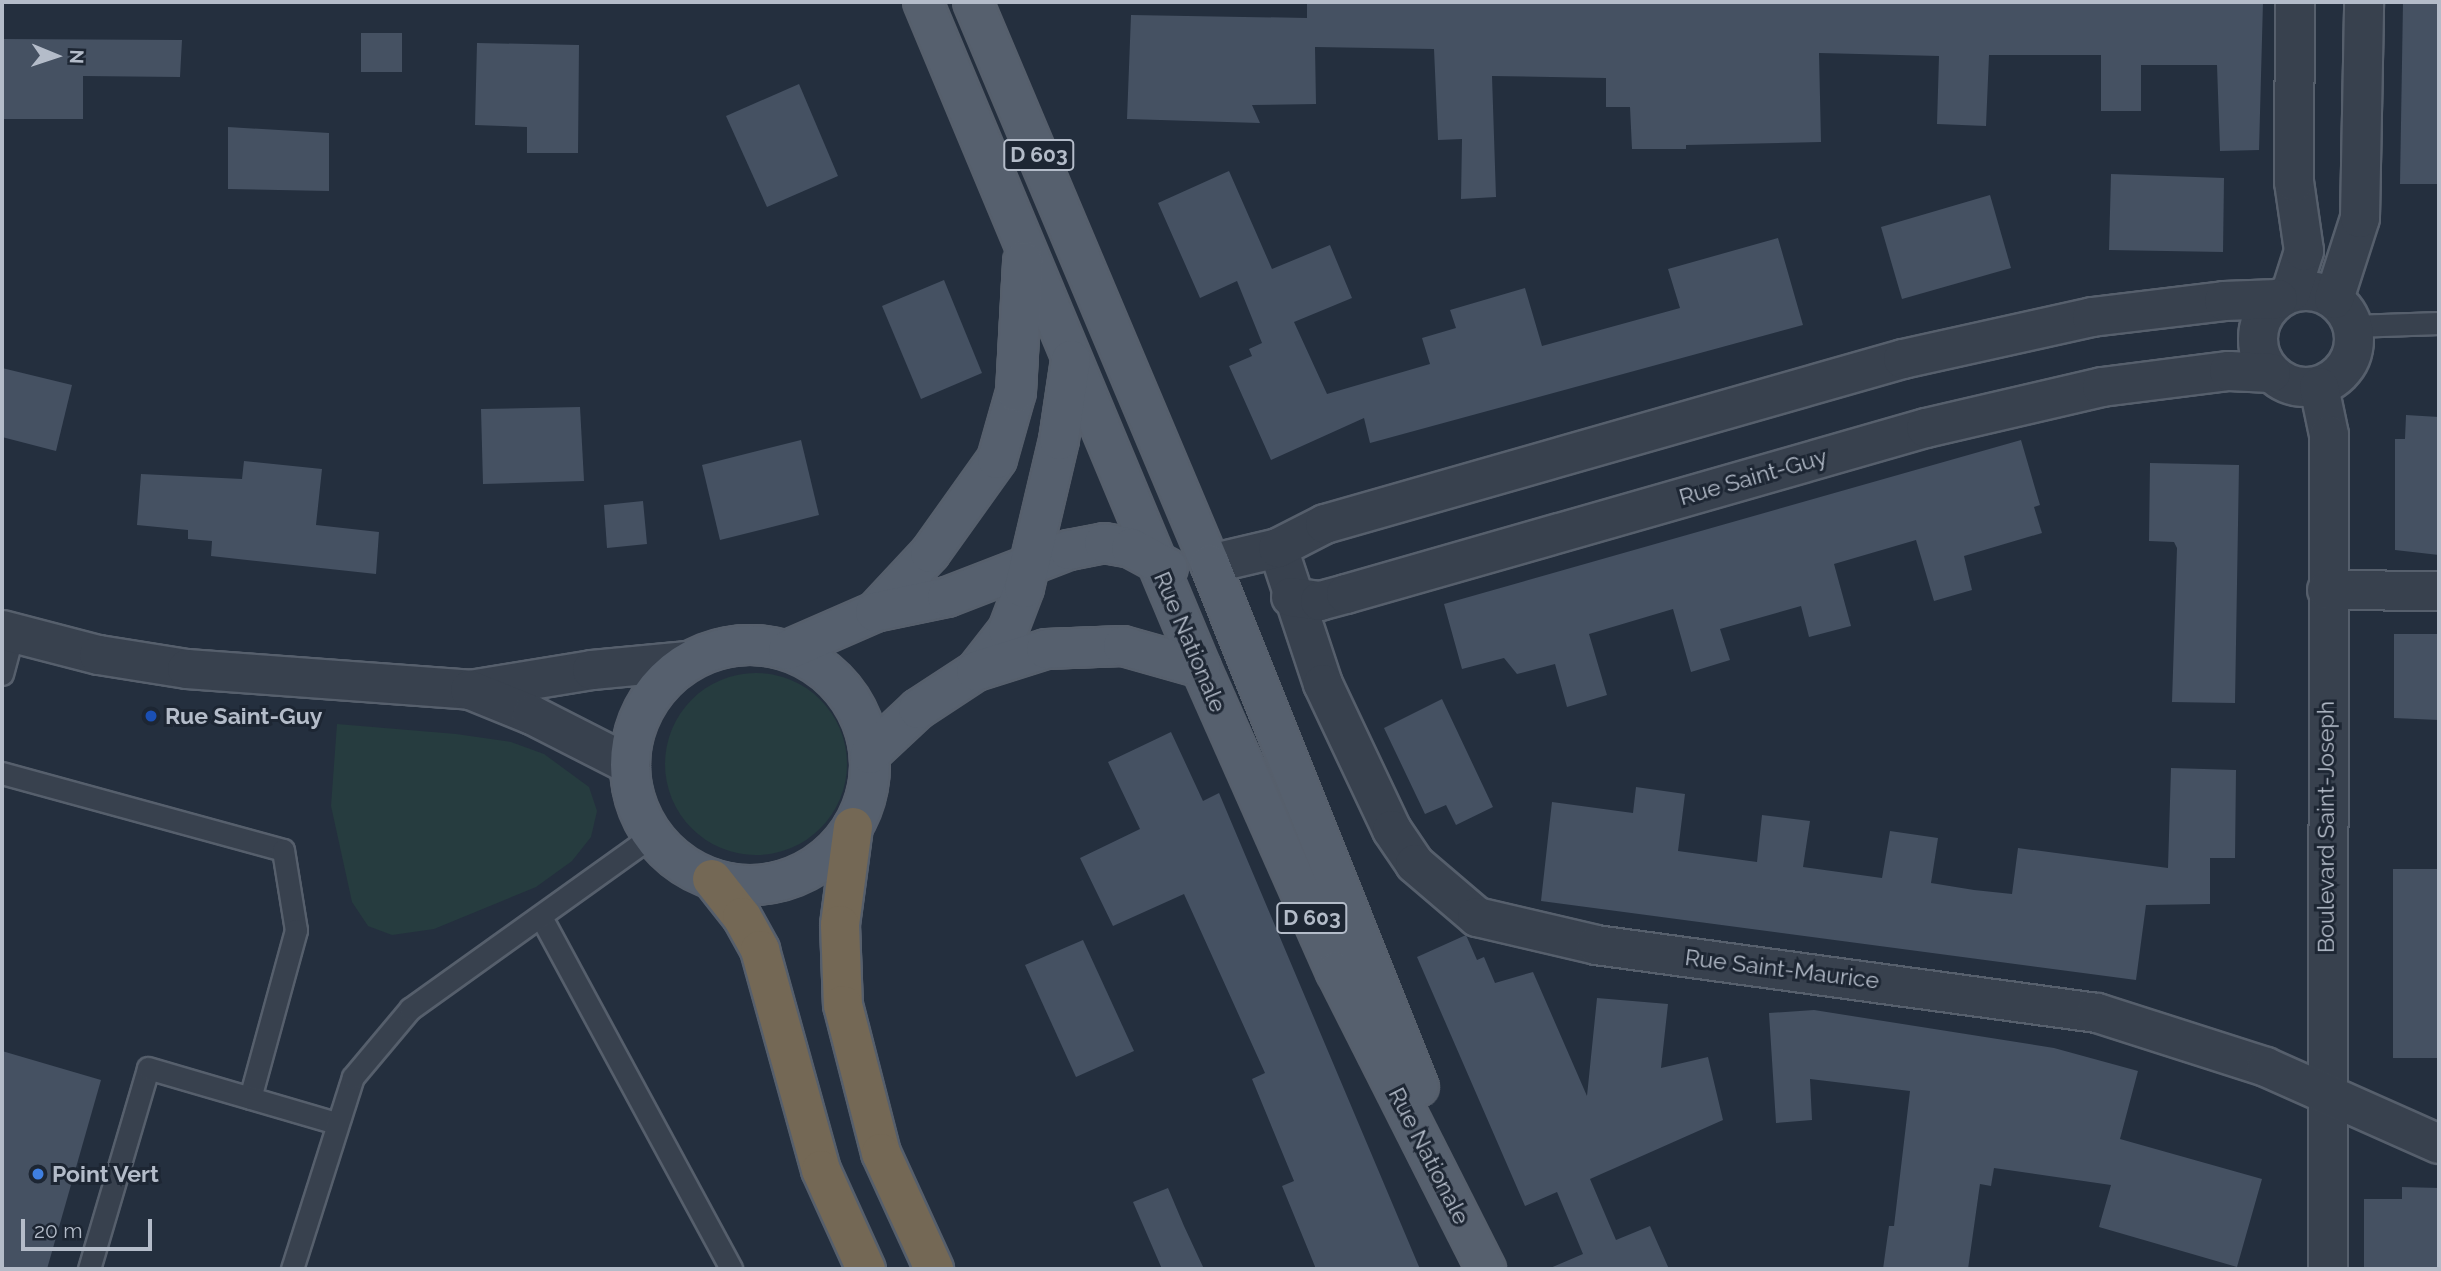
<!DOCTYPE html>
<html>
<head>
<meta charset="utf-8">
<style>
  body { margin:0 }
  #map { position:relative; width:2441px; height:1271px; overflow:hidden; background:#242f3e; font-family:Raleway,sans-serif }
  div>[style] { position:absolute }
  .green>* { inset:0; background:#263c3f }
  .round { border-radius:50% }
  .building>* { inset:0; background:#455162 }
  .roads { filter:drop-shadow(2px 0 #565f6c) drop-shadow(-2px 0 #565f6c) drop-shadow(0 2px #565f6c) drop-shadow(0 -2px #565f6c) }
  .service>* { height:21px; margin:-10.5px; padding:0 10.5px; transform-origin:10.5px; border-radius:10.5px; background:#38414e }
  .minor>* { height:38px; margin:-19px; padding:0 19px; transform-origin:19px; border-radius:19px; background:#38414e }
  .minor>.ring { margin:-19px; padding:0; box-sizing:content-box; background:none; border:38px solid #38414e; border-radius:50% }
  .primary>* { height:38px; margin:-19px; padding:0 19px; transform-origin:19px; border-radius:19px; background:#56606e }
  .primary>.ring { margin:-19px; padding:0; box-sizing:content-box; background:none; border:38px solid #56606e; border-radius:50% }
  .motorway>* { height:38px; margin:-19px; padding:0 19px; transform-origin:19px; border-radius:19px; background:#746855 }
  .dots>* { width:19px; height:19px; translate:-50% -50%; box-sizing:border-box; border:4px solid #1d2633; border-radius:50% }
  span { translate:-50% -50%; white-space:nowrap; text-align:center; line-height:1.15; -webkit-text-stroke:6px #1d2633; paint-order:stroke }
  .shield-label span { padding:2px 5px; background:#1d2633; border:2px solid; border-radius:5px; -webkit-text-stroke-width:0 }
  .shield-label { font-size:21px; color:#b4bcc9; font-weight:700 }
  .street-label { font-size:23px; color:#b4bcc9 }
  .poi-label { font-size:23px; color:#b4bcc9; font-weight:700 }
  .left { translate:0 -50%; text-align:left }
  .frame { position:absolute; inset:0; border:4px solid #b4bcc9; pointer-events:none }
  .north { position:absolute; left:21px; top:21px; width:70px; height:70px; -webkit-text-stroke:5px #1d2633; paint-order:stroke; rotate:92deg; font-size:19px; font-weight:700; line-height:28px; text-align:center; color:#b4bcc9 }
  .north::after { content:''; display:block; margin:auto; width:24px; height:32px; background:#b4bcc9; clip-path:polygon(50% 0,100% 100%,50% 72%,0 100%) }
  .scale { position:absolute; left:21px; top:1219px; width:131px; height:32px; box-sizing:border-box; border:4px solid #b4bcc9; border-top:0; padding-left:9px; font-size:21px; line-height:24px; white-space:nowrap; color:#b4bcc9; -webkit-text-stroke:5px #1d2633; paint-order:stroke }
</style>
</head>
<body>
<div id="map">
  <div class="green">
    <div class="round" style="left:665px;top:673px;width:182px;height:182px"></div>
    <div style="clip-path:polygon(337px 724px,456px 734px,511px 742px,544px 754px,589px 787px,597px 811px,591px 837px,572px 861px,536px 887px,434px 929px,392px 935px,368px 926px,352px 902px,331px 806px)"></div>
  </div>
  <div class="building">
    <div style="clip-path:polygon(1307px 2px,2263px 2px,2259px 150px,2220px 151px,2217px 65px,2141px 65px,2141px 111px,2101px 111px,2101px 55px,1989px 55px,1986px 126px,1937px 124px,1939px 56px,1819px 53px,1821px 142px,1686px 145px,1686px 149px,1632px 149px,1630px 107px,1606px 107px,1606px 78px,1492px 76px,1496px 197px,1461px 199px,1462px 139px,1438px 140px,1434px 49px,1315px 47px,1316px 104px,1252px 105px,1260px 123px,1127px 119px,1131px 15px,1307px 18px)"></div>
    <div style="clip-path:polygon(2403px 2px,2439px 2px,2439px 184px,2400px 184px)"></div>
    <div style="clip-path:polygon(361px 33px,402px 33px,402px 72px,361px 72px)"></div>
    <div style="clip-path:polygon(2px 39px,182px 40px,180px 77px,83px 76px,83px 119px,2px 119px)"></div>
    <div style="clip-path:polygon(477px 43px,579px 45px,578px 153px,527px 153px,527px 127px,475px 125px)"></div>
    <div style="clip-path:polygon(799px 84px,838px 176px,767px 207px,726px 116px)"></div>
    <div style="clip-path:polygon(228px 127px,329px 133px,329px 191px,228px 189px)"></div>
    <div style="clip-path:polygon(1229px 171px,1272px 269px,1330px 245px,1352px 298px,1294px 322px,1327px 394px,1430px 364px,1422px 338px,1456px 328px,1450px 310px,1525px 288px,1542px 346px,1680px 308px,1668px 269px,1778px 238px,1803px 325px,1370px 443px,1364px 418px,1271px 460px,1229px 366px,1252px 356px,1249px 349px,1262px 343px,1237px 281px,1200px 298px,1158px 203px)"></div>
    <div style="clip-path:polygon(2111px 174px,2224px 178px,2223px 252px,2109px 250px)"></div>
    <div style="clip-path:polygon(1990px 195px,2011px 268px,1902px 299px,1881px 227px)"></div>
    <div style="clip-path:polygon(944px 280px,982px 373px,921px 399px,882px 306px)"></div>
    <div style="clip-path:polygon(2px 368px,72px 385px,56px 451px,2px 437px)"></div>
    <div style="clip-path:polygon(580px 407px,584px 481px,483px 484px,481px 409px)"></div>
    <div style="clip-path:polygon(2406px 415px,2439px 417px,2439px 555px,2395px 550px,2395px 439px,2405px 439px)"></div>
    <div style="clip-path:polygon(801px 440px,819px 515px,720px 540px,702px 465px)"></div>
    <div style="clip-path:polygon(2021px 440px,2040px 505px,2034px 507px,2042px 533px,1964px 556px,1972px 590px,1934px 601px,1916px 540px,1834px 564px,1851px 626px,1809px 637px,1801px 606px,1720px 629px,1730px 660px,1691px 672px,1673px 609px,1589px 634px,1607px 695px,1567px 707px,1555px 664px,1517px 674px,1504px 658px,1462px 669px,1444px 604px)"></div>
    <div style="clip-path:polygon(244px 461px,322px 469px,316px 525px,379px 532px,376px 574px,211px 556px,212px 541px,188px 539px,188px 530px,137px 525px,141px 474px,242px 479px)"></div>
    <div style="clip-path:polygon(2150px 463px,2239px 465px,2235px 703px,2172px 702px,2177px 548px,2174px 542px,2149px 541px)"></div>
    <div style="clip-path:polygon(643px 501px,647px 544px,607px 548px,604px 505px)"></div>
    <div style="clip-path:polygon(2394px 634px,2439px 634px,2439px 720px,2394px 718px)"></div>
    <div style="clip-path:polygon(1442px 699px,1493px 807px,1456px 825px,1446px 805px,1425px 814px,1384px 728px)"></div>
    <div style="clip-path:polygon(1171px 732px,1203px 801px,1219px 793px,1420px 1269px,1316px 1269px,1282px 1186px,1294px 1181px,1252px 1079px,1265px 1073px,1184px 894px,1113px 926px,1080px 858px,1140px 829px,1108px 762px)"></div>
    <div style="clip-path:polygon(2171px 768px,2236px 770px,2235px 858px,2210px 858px,2210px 904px,2146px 905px,2136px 980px,1541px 901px,1552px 802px,1633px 813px,1636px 787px,1685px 794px,1678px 851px,1757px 862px,1762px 815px,1810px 821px,1803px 867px,1882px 878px,1890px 831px,1938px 838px,1931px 883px,1974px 890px,2012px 894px,2018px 848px,2168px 868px)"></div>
    <div style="clip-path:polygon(2393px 869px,2439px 869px,2439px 1058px,2393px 1058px)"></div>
    <div style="clip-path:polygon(1466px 935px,1477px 960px,1484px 957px,1495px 983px,1533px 972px,1587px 1096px,1597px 998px,1668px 1004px,1661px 1068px,1708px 1057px,1723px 1120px,1590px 1179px,1616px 1240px,1650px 1226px,1669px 1269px,1548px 1269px,1583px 1254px,1557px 1192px,1525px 1206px,1417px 957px)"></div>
    <div style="clip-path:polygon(1083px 940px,1134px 1051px,1076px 1077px,1025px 965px)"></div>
    <div style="clip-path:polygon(1814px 1010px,2054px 1048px,2138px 1071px,2120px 1139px,2262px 1179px,2237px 1267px,2099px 1227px,2111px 1185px,1994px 1168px,1991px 1186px,1980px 1184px,1968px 1269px,1883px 1269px,1889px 1226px,1894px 1226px,1910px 1091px,1810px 1079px,1812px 1120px,1776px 1123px,1769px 1013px)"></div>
    <div style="clip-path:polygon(2px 1051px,101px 1080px,47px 1269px,2px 1269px)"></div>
    <div style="clip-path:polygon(2402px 1187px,2439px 1188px,2439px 1269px,2364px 1269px,2364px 1199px,2402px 1199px)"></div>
    <div style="clip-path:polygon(1168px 1188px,1184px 1226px,1204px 1269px,1162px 1269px,1133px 1202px)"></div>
  </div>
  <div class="roads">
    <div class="service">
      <div style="left:2353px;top:326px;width:86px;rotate:-2deg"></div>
      <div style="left:2px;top:674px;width:42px;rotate:-75deg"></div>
      <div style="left:2px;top:773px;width:291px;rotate:15.3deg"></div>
      <div style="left:283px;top:850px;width:81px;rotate:80.8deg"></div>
      <div style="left:296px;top:930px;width:174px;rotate:105.3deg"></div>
      <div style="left:541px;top:917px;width:400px;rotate:61.6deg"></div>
      <div style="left:89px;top:1269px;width:209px;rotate:-73.6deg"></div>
      <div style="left:148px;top:1068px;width:196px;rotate:16.3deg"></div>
      <div style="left:292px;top:1269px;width:201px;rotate:-72.4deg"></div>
      <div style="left:353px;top:1077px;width:89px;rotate:-50deg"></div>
      <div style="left:410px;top:1009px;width:297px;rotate:-35.6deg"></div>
    </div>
    <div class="minor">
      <div class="ring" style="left:2258px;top:291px;width:58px;height:58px"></div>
      <div style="left:2291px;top:292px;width:43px;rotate:-72.4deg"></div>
      <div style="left:2304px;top:251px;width:70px;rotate:-98.2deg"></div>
      <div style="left:2294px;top:182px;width:180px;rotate:-89.7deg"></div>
      <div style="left:2334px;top:299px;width:85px;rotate:-72.2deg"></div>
      <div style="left:2360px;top:218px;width:216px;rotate:-88.9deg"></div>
      <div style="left:2319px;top:387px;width:49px;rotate:78.2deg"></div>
      <div style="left:2329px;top:435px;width:834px;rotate:90.07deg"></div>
      <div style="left:1278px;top:548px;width:143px;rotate:71.7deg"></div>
      <div style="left:1323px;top:684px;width:161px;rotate:64.7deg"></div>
      <div style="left:1392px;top:830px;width:41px;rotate:55.9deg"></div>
      <div style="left:1415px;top:864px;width:82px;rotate:40.5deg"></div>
      <div style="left:1477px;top:917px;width:122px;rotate:13.2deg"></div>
      <div style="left:1596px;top:945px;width:506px;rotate:7.73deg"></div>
      <div style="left:2097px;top:1013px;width:177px;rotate:17.7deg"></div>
      <div style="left:2266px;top:1067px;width:189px;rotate:24deg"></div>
      <div style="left:1210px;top:564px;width:70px;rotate:-13.2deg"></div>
      <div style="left:1278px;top:548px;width:53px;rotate:-27.1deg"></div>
      <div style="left:1325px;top:524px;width:601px;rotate:-15.93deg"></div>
      <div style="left:1903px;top:359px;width:194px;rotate:-12.5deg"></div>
      <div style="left:2092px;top:317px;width:133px;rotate:-6.9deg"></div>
      <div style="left:2224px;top:301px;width:54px;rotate:-2.1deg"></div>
      <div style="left:2327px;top:590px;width:112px;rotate:0.5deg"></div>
      <div style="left:1291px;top:597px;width:29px;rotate:8deg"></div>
      <div style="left:1320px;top:601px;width:27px;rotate:-15deg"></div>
      <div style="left:1346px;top:594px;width:603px;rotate:-15.97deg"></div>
      <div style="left:1926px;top:428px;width:181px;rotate:-13.1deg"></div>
      <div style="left:2102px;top:387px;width:128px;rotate:-7.2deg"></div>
      <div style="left:2229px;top:371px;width:42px;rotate:2.7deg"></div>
      <div style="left:2px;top:630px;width:100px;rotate:14.5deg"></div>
      <div style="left:99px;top:655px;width:89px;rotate:9deg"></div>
      <div style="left:187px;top:669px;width:284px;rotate:4.2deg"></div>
      <div style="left:470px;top:690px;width:124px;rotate:-9.3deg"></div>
      <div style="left:592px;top:670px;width:96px;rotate:-5.4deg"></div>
      <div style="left:470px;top:690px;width:67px;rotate:22deg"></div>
      <div style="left:532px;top:715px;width:110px;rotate:27deg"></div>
    </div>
    <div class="primary">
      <div style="left:923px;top:2px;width:722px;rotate:67.34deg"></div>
      <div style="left:1201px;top:668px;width:333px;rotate:66.1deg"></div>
      <div style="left:1336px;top:972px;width:333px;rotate:63.2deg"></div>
      <div style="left:973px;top:2px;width:610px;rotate:67.13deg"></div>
      <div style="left:1210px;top:564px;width:563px;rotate:68.22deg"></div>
      <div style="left:875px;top:612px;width:81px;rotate:-47deg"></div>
      <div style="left:930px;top:553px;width:115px;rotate:-54.5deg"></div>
      <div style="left:997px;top:459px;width:70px;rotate:-74.2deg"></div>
      <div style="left:1016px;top:392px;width:131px;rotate:-86.9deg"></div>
      <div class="ring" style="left:630px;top:645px;width:202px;height:202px"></div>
      <div style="left:788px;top:650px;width:95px;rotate:-23.6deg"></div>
      <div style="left:875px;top:612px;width:74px;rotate:-11.8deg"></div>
      <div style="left:947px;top:597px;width:131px;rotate:-21.1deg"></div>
      <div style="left:1069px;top:550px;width:36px;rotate:-11deg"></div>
      <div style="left:1104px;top:543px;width:27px;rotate:10deg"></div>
      <div style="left:1131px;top:548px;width:42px;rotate:28.4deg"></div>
      <div style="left:976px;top:671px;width:52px;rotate:-52deg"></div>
      <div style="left:1008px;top:630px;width:45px;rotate:-69.1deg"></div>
      <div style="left:1024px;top:588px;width:152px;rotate:-76.7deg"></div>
      <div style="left:1059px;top:440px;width:81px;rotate:-81.5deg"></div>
      <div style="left:870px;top:754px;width:66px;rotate:-43.2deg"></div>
      <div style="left:918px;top:709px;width:69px;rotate:-33.2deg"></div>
      <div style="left:976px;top:671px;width:73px;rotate:-17.4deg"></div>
      <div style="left:1046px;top:649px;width:77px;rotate:-2.2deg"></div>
      <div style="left:1123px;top:646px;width:81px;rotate:15.8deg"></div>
    </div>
    <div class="motorway">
      <div style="left:853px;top:827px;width:99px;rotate:97.6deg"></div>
      <div style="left:840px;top:925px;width:80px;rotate:87.9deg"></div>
      <div style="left:843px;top:1005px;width:153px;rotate:75.6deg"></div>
      <div style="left:881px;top:1153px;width:128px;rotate:65.4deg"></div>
      <div style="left:712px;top:879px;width:48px;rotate:51.7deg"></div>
      <div style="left:742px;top:917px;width:38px;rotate:61deg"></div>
      <div style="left:760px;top:950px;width:228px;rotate:74.5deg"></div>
      <div style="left:821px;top:1170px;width:109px;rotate:65.6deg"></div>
    </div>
  </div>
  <div class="dots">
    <div style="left:151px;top:716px;background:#1a4fb4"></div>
    <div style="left:38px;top:1174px;background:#3f7fe0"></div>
  </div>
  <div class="shield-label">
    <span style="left:1039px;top:155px">D 603</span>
    <span style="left:1312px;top:918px">D 603</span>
  </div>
  <div class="street-label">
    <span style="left:1753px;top:477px;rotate:-16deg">Rue Saint-Guy</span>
    <span style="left:1190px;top:642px;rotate:67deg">Rue Nationale</span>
    <span style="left:2326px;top:827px;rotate:-90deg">Boulevard Saint-Joseph</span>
    <span style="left:1782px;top:969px;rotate:7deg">Rue Saint-Maurice</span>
    <span style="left:1429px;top:1156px;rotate:63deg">Rue Nationale</span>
  </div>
  <div class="poi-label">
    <span class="left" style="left:165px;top:716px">Rue Saint-Guy</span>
    <span class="left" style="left:52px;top:1174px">Point Vert</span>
  </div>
  <div class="frame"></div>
  <div class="north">N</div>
  <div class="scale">20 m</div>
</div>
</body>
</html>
